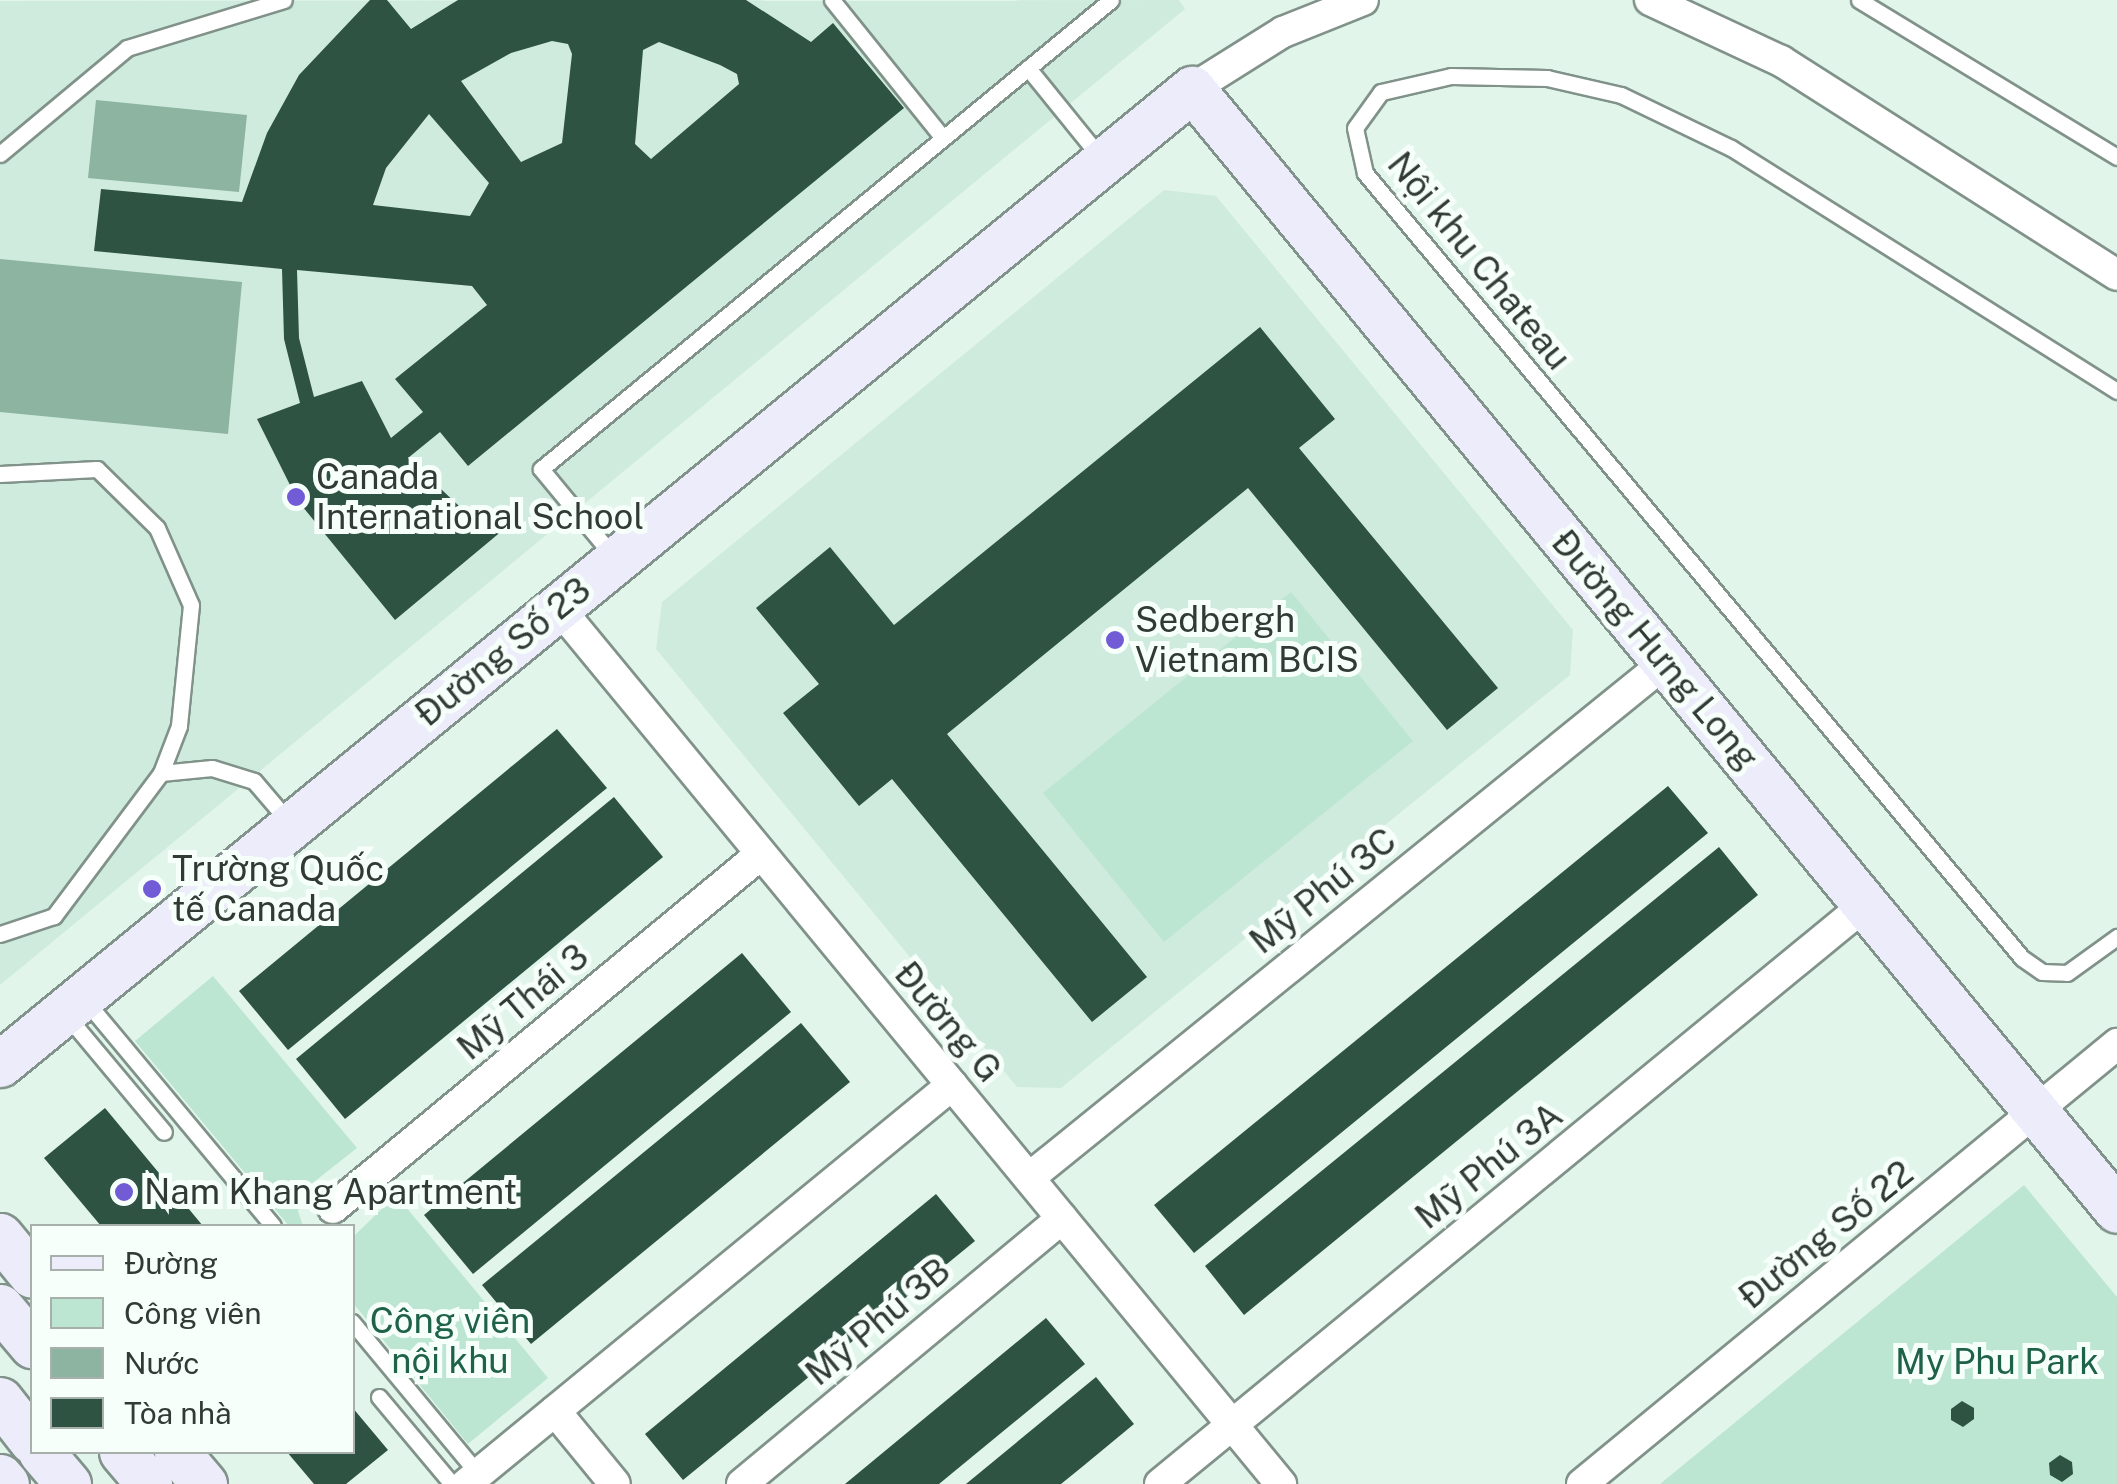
<!DOCTYPE html>
<html>
<head>
<meta charset="utf-8">
<style>
  body { margin:0 }
  #map { position:relative; width:2117px; height:1484px; overflow:hidden; background:#e1f5eb; font-family:"Public Sans",sans-serif }
  div>[style] { position:absolute }
  .built>* { inset:0; background:#cfebdd }
  .green>* { inset:0; background:#bde6d2 }
  .water>* { inset:0; background:#8cb4a0 }
  .building>* { inset:0; background:#2e5342 }
  .roads { filter:drop-shadow(2px 0 #809289) drop-shadow(-2px 0 #809289) drop-shadow(0 2px #809289) drop-shadow(0 -2px #809289) }
  .lane>* { height:15px; margin:-7.5px; padding:0 7.5px; transform-origin:7.5px; border-radius:7.5px; background:#fff }
  .street>* { height:30px; margin:-15px; padding:0 15px; transform-origin:15px; border-radius:15px; background:#fff }
  .secondary>* { height:45px; margin:-22.5px; padding:0 22.5px; transform-origin:22.5px; border-radius:22.5px; background:#edecfb }
  .dots>* { width:28px; height:28px; translate:-50% -50%; box-sizing:border-box; border:5px solid #f7fffb; border-radius:50% }
  span { translate:-50% -50%; white-space:nowrap; text-align:center; line-height:1.15; -webkit-text-stroke:10px #f7fffb; paint-order:stroke }
  .street-label { font-size:35px; color:#323a36 }
  .poi-label { font-size:35px; color:#323a36 }
  .left { translate:0 -50%; text-align:left }
  .park-label { font-size:35px; color:#1e6248 }
  .legend { position:absolute; left:30px; top:1224px; width:325px; height:230px; box-sizing:border-box; background:#f7fffb; border:2px solid #a8b0ac; margin:0; padding:12px 18px; list-style:none; font-size:30px; color:#323a36 }
  .legend li { display:flex; align-items:center; gap:20px; height:50px }
  .legend b { width:50px; border:2px solid #a8b0ac }
</style>
</head>
<body>
<div id="map">
  <div class="built">
    <div style="clip-path:polygon(1179px 0,1185px 9px,0 985px,0 1px)"></div>
    <div style="clip-path:polygon(1164px 190px,1216px 196px,1573px 630px,1570px 675px,1061px 1088px,1017px 1087px,656px 649px,662px 602px)"></div>
  </div>
  <div class="green">
    <div style="clip-path:polygon(1291px 592px,1413px 741px,1164px 942px,1043px 793px)"></div>
    <div style="clip-path:polygon(213px 976px,357px 1148px,305px 1189px,298px 1211px,303px 1226px,289px 1226px,135px 1041px)"></div>
    <div style="clip-path:polygon(2024px 1185px,2117px 1297px,2117px 1484px,1660px 1484px)"></div>
    <div style="clip-path:polygon(396px 1195px,548px 1378px,468px 1444px,353px 1303px,353px 1237px)"></div>
  </div>
  <div class="water">
    <div style="clip-path:polygon(96px 100px,247px 115px,239px 192px,88px 178px)"></div>
    <div style="clip-path:polygon(0 259px,242px 282px,228px 434px,0 412px)"></div>
  </div>
  <div class="building">
    <div style="clip-path:polygon(evenodd,370px 0,387px 0,411px 29px,458px 0,746px 0,811px 42px,833px 23px,904px 108px,468px 466px,440px 432px,408px 458px,459px 506px,503px 530px,395px 620px,298px 501px,257px 419px,300px 403px,284px 339px,282px 269px,94px 251px,101px 189px,242px 202px,267px 133px,299px 75px,370px 0,552px 41px,568px 44px,572px 54px,562px 143px,521px 162px,461px 81px,511px 53px,552px 41px,370px 0,659px 42px,720px 65px,737px 74px,739px 84px,651px 159px,635px 144px,643px 50px,659px 42px,370px 0,429px 114px,489px 183px,470px 216px,373px 205px,386px 168px,429px 114px,370px 0,297px 270px,472px 286px,487px 305px,395px 379px,423px 412px,391px 438px,362px 381px,314px 397px,299px 338px,297px 270px)"></div>
    <div style="clip-path:polygon(1260px 327px,1335px 419px,1299px 448px,1498px 688px,1447px 730px,1248px 488px,947px 734px,1147px 977px,1092px 1022px,892px 779px,859px 806px,783px 713px,819px 684px,756px 608px,830px 547px,894px 625px)"></div>
    <div style="clip-path:polygon(557px 729px,607px 788px,288px 1050px,239px 991px)"></div>
    <div style="clip-path:polygon(1668px 786px,1708px 833px,1194px 1253px,1154px 1205px)"></div>
    <div style="clip-path:polygon(614px 797px,663px 857px,345px 1119px,296px 1059px)"></div>
    <div style="clip-path:polygon(1719px 847px,1758px 895px,1244px 1315px,1205px 1266px)"></div>
    <div style="clip-path:polygon(742px 953px,791px 1012px,473px 1274px,424px 1215px)"></div>
    <div style="clip-path:polygon(801px 1023px,850px 1082px,531px 1344px,482px 1285px)"></div>
    <div style="clip-path:polygon(105px 1108px,203px 1226px,101px 1226px,44px 1158px)"></div>
    <div style="clip-path:polygon(936px 1194px,975px 1241px,683px 1480px,645px 1434px)"></div>
    <div style="clip-path:polygon(1046px 1318px,1085px 1364px,939px 1484px,845px 1484px)"></div>
    <div style="clip-path:polygon(1096px 1377px,1134px 1424px,1082px 1467px,1061px 1484px,966px 1484px)"></div>
    <div style="clip-path:polygon(1962px 1401px,1974px 1408px,1974px 1419px,1963px 1427px,1951px 1420px,1951px 1409px)"></div>
    <div style="clip-path:polygon(352px 1407px,388px 1450px,346px 1484px,314px 1484px,287px 1452px,352px 1452px)"></div>
    <div style="clip-path:polygon(2060px 1455px,2072px 1462px,2073px 1474px,2062px 1482px,2050px 1475px,2049px 1463px)"></div>
  </div>
  <div class="roads">
    <div class="lane">
      <div style="left:832px;top:0;width:177px;rotate:51.2deg"></div>
      <div style="left:1859px;top:0;width:302px;rotate:31.3deg"></div>
      <div style="left:1028px;top:68px;width:116px;rotate:51deg"></div>
      <div style="left:0;top:154px;width:165px;rotate:-39.8deg"></div>
      <div style="left:127px;top:48px;width:164px;rotate:-17deg"></div>
      <div style="left:2117px;top:391px;width:456px;rotate:-147.8deg"></div>
      <div style="left:1731px;top:148px;width:122px;rotate:-154.3deg"></div>
      <div style="left:1621px;top:95px;width:76px;rotate:-167.1deg"></div>
      <div style="left:1547px;top:78px;width:96px;rotate:-178.8deg"></div>
      <div style="left:1451px;top:76px;width:72px;rotate:167.1deg"></div>
      <div style="left:1381px;top:92px;width:44px;rotate:125.8deg"></div>
      <div style="left:1355px;top:128px;width:46px;rotate:77.5deg"></div>
      <div style="left:1365px;top:173px;width:1024px;rotate:50.07deg"></div>
      <div style="left:2022px;top:958px;width:24px;rotate:35deg"></div>
      <div style="left:2042px;top:972px;width:25px;rotate:2deg"></div>
      <div style="left:2067px;top:973px;width:62px;rotate:-35.8deg"></div>
      <div style="left:0;top:474px;width:97px;rotate:-3deg"></div>
      <div style="left:97px;top:469px;width:84px;rotate:44.5deg"></div>
      <div style="left:157px;top:528px;width:84px;rotate:66.2deg"></div>
      <div style="left:191px;top:605px;width:122px;rotate:95.7deg"></div>
      <div style="left:179px;top:726px;width:50px;rotate:111deg"></div>
      <div style="left:161px;top:773px;width:179px;rotate:126.8deg"></div>
      <div style="left:54px;top:916px;width:57px;rotate:161.6deg"></div>
      <div style="left:613px;top:556px;width:113px;rotate:-129.6deg"></div>
      <div style="left:541px;top:469px;width:738px;rotate:-39.45deg"></div>
      <div style="left:161px;top:773px;width:51px;rotate:-5.6deg"></div>
      <div style="left:212px;top:768px;width:44px;rotate:17.2deg"></div>
      <div style="left:254px;top:781px;width:55px;rotate:49.4deg"></div>
      <div style="left:84px;top:999px;width:295px;rotate:50.2deg"></div>
      <div style="left:67px;top:1016px;width:151px;rotate:50.1deg"></div>
      <div style="left:352px;top:1322px;width:197px;rotate:50.3deg"></div>
      <div style="left:379px;top:1397px;width:114px;rotate:50deg"></div>
    </div>
    <div class="street">
      <div style="left:1650px;top:0;width:145px;rotate:25deg"></div>
      <div style="left:1781px;top:61px;width:398px;rotate:32.5deg"></div>
      <div style="left:1192px;top:89px;width:107px;rotate:-32.1deg"></div>
      <div style="left:1283px;top:32px;width:86px;rotate:-21.8deg"></div>
      <div style="left:558px;top:607px;width:1137px;rotate:50.5deg"></div>
      <div style="left:1029px;top:1178px;width:818px;rotate:-39deg"></div>
      <div style="left:333px;top:1208px;width:555px;rotate:-39.59deg"></div>
      <div style="left:555px;top:1411px;width:94px;rotate:50.6deg"></div>
      <div style="left:466px;top:1484px;width:629px;rotate:-39.39deg"></div>
      <div style="left:742px;top:1484px;width:416px;rotate:-39.7deg"></div>
      <div style="left:1160px;top:1484px;width:912px;rotate:-39.4deg"></div>
      <div style="left:1582px;top:1484px;width:693px;rotate:-39.43deg"></div>
    </div>
    <div class="secondary">
      <div style="left:0;top:1064px;width:1540px;rotate:-39.28deg"></div>
      <div style="left:1192px;top:89px;width:1453px;rotate:50.47deg"></div>
      <div style="left:0;top:1236px;width:50px;rotate:50.6deg"></div>
      <div style="left:0;top:1307px;width:50px;rotate:49.9deg"></div>
      <div style="left:0;top:1400px;width:52px;rotate:52deg"></div>
      <div style="left:41px;top:1452px;width:42px;rotate:49.8deg"></div>
      <div style="left:122px;top:1452px;width:42px;rotate:49.8deg"></div>
      <div style="left:177px;top:1452px;width:42px;rotate:49.8deg"></div>
      <div style="left:0;top:1477px;width:9px;rotate:49deg"></div>
    </div>
  </div>
  <div class="dots">
    <div style="left:296px;top:497px;background:#715cd6"></div>
    <div style="left:1115px;top:640px;background:#715cd6"></div>
    <div style="left:152px;top:889px;background:#715cd6"></div>
    <div style="left:124px;top:1192px;background:#715cd6"></div>
  </div>
  <div class="street-label">
    <span style="left:1479px;top:261px;rotate:51deg">Nội khu Chateau</span>
    <span style="left:1655px;top:650px;rotate:50deg">Đường Hưng Long</span>
    <span style="left:503px;top:652px;rotate:-39deg">Đường Số 23</span>
    <span style="left:1323px;top:891px;rotate:-39deg">Mỹ Phú 3C</span>
    <span style="left:523px;top:1002px;rotate:-40deg">Mỹ Thái 3</span>
    <span style="left:948px;top:1022px;rotate:50deg">Đường G</span>
    <span style="left:1489px;top:1166px;rotate:-39deg">Mỹ Phú 3A</span>
    <span style="left:1826px;top:1235px;rotate:-39deg">Đường Số 22</span>
    <span style="left:878px;top:1322px;rotate:-40deg">Mỹ Phú 3B</span>
  </div>
  <div class="poi-label">
    <span class="left" style="left:316px;top:497px">Canada<br>International School</span>
    <span class="left" style="left:1135px;top:640px">Sedbergh<br>Vietnam BCIS</span>
    <span class="left" style="left:172px;top:889px">Trường Quốc<br>tế Canada</span>
    <span class="left" style="left:144px;top:1192px">Nam Khang Apartment</span>
  </div>
  <div class="park-label">
    <span style="left:450px;top:1341px">Công viên<br>nội khu</span>
    <span style="left:1997px;top:1362px">My Phu Park</span>
  </div>
  <ul class="legend">
  <li><b style="height:12px;background:#edecfb"></b>Đường</li>
  <li><b style="height:28px;background:#bde6d2"></b>Công viên</li>
  <li><b style="height:28px;background:#8cb4a0"></b>Nước</li>
  <li><b style="height:28px;background:#2e5342"></b>Tòa nhà</li>
  </ul>
</div>
</body>
</html>
